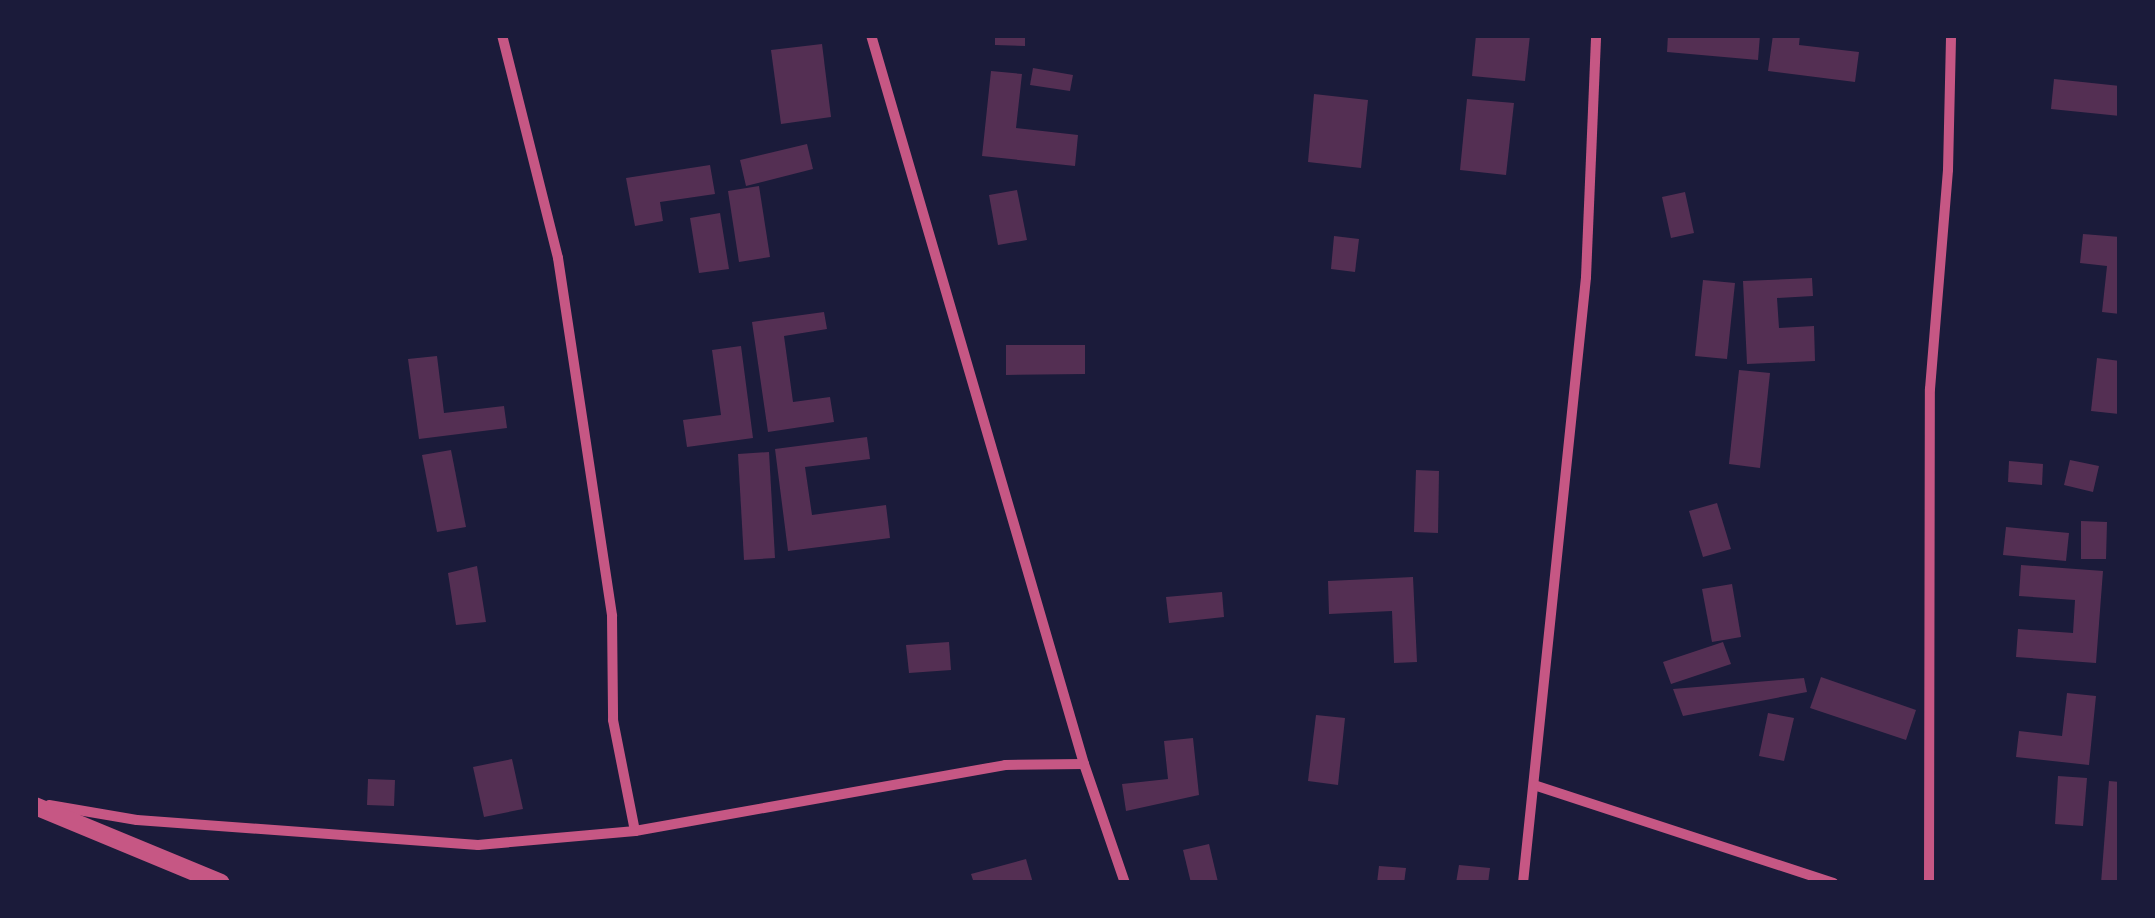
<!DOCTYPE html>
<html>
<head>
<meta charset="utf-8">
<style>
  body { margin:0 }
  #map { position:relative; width:2155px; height:918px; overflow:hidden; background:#1b1b3a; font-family:"Source Sans 3",sans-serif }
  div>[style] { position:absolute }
  .building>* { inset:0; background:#542f53 }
  .minor>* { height:10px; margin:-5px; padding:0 5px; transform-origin:5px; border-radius:5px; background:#c65784 }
  .tertiary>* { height:18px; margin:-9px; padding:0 9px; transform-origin:9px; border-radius:9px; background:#c65784 }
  span { translate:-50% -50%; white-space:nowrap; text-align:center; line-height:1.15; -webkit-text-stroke:10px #1b1b3a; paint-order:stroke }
  .frame { position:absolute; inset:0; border:38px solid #1b1b3a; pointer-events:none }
</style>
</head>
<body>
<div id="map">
  <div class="building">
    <div style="clip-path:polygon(995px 35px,1025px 35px,1025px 46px,995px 45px)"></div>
    <div style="clip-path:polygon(1476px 35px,1530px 35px,1525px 81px,1472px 76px)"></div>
    <div style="clip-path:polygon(1668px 35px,1760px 35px,1758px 60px,1667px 52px)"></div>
    <div style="clip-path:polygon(1773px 35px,1800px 35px,1799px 45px,1859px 52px,1855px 82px,1768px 71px)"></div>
    <div style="clip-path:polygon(822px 44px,831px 117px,781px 124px,771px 50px)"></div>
    <div style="clip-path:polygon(1033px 68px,1073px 75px,1070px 91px,1030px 85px)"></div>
    <div style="clip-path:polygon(991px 71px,1022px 74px,1016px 128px,1078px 135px,1075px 166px,982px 156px)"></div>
    <div style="clip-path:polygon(2054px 79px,2120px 86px,2120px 116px,2051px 109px)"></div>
    <div style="clip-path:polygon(1314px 94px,1368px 100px,1361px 168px,1308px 162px)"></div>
    <div style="clip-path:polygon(1467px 99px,1514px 103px,1506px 175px,1460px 170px)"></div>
    <div style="clip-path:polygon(807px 144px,813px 169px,746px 186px,740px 160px)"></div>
    <div style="clip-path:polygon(710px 165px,715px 194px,660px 202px,663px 221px,635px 226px,626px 178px)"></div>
    <div style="clip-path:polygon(759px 186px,770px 257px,739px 262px,728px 191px)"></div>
    <div style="clip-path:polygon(1017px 190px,1027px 240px,998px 245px,989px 195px)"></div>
    <div style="clip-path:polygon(1685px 192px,1694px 233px,1671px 238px,1662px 197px)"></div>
    <div style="clip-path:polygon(720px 213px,729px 269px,699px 273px,690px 218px)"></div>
    <div style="clip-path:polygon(2083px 234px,2120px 237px,2120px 314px,2102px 312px,2107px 266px,2080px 263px)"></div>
    <div style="clip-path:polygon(1334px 236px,1359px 239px,1355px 272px,1331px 269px)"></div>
    <div style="clip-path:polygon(1812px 278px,1813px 296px,1777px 298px,1779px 328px,1814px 326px,1815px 361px,1747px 364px,1743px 281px)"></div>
    <div style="clip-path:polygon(1703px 280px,1735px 283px,1727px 359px,1695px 356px)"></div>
    <div style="clip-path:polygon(824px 312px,827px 329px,784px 336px,793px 402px,830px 397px,834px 422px,768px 432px,752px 322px)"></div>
    <div style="clip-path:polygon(1006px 345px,1085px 345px,1085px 374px,1006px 375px)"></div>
    <div style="clip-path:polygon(741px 346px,753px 438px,687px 447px,683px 420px,721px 415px,712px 350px)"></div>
    <div style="clip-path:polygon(437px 356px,444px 413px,504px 406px,507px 428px,419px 439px,408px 359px)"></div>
    <div style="clip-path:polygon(2097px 358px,2120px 361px,2119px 414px,2091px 411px)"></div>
    <div style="clip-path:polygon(1739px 370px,1770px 373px,1760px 468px,1729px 464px)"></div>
    <div style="clip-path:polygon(867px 437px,870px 459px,805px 467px,812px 515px,886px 505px,890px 538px,788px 551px,775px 449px)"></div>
    <div style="clip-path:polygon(451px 450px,466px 527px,437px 532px,422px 455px)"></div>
    <div style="clip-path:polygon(769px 452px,775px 558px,744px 560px,738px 454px)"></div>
    <div style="clip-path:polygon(2070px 460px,2099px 466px,2093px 492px,2064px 485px)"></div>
    <div style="clip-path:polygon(2009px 461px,2043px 464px,2042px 485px,2008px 482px)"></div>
    <div style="clip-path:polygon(1416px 470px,1439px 471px,1438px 533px,1414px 532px)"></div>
    <div style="clip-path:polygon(1717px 503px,1731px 549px,1703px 557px,1689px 511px)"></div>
    <div style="clip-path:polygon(2081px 521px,2107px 522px,2106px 559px,2081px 559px)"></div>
    <div style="clip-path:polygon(2006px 527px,2069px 533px,2066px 561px,2003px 555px)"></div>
    <div style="clip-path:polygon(2021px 565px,2103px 571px,2096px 663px,2016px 657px,2018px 629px,2073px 633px,2075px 600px,2019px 596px)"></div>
    <div style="clip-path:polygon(477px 566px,486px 622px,456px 625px,448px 573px)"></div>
    <div style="clip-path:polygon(1413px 577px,1417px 662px,1394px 663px,1392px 611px,1329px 614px,1328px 581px)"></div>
    <div style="clip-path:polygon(1732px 584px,1741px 637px,1712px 642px,1702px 589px)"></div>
    <div style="clip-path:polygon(1222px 592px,1224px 617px,1169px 623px,1166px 597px)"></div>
    <div style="clip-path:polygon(949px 642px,951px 670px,909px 673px,906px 645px)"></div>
    <div style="clip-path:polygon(1723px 642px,1731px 664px,1671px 684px,1663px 662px)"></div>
    <div style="clip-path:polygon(1821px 677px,1916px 710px,1906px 740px,1810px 708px)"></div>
    <div style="clip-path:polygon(1804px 678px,1807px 692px,1683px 716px,1673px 689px)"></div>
    <div style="clip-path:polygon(2067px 693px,2096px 696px,2089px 765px,2016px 757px,2019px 731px,2062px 736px)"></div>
    <div style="clip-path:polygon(1768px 713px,1794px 718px,1784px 761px,1759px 756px)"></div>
    <div style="clip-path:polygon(1316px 715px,1345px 718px,1338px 785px,1308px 781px)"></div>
    <div style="clip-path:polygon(1193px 738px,1199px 795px,1126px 811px,1122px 784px,1168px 779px,1164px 741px)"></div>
    <div style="clip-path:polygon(512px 759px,523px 809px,484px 817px,473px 767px)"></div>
    <div style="clip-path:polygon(2058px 776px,2087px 778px,2083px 826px,2055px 824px)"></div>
    <div style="clip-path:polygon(368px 779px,395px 780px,394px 806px,367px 805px)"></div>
    <div style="clip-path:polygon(2109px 781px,2120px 782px,2120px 883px,2101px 883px)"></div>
    <div style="clip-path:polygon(1209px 844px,1218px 882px,1191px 883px,1183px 850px)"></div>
    <div style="clip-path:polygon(1026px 859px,1033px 883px,974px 883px,971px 874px)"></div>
    <div style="clip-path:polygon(1459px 865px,1490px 868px,1488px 883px,1456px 883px)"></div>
    <div style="clip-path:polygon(1379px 866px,1406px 868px,1404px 883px,1377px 883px)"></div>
  </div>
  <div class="minor">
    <div style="left:502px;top:35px;width:230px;rotate:75.9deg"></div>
    <div style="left:558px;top:258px;width:362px;rotate:81.4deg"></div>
    <div style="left:612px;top:616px;width:104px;rotate:89.4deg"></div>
    <div style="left:613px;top:720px;width:113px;rotate:78.8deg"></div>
    <div style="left:871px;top:35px;width:759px;rotate:73.71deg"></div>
    <div style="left:1084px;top:764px;width:126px;rotate:71deg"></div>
    <div style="left:1537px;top:786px;width:312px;rotate:18.1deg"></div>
    <div style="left:49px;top:805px;width:89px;rotate:9.7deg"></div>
    <div style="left:137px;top:820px;width:342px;rotate:4.2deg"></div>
    <div style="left:478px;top:845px;width:158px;rotate:-5.1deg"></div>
    <div style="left:635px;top:831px;width:376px;rotate:-10.1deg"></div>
    <div style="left:1005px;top:765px;width:79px;rotate:-0.7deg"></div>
    <div style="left:1523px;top:883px;width:609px;rotate:-84.06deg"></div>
    <div style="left:1586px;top:277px;width:242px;rotate:-87.6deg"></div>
    <div style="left:1929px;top:883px;width:494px;rotate:-89.9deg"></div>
    <div style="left:1930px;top:389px;width:220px;rotate:-85.3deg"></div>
    <div style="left:1948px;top:170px;width:135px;rotate:-88.7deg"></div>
  </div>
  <div class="tertiary">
    <div style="left:35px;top:806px;width:201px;rotate:22.5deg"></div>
  </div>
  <div class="frame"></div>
</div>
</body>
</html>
